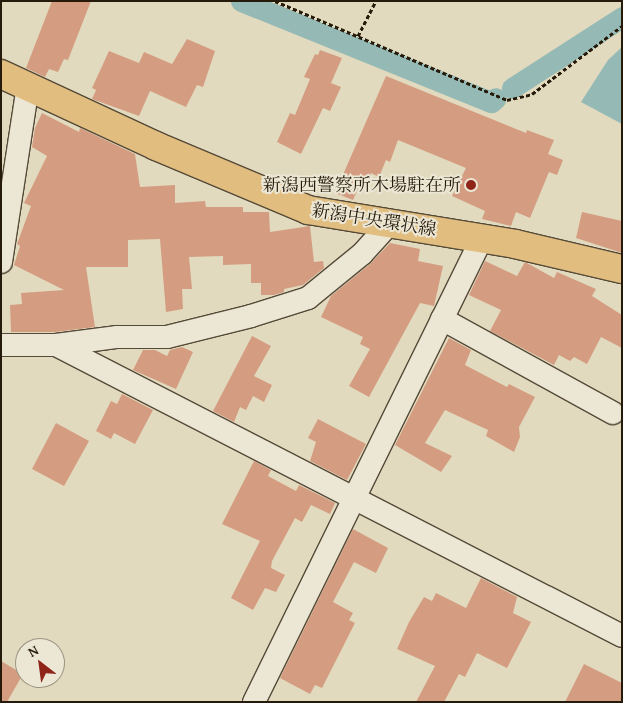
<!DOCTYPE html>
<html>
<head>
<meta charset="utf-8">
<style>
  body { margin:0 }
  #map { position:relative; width:623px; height:703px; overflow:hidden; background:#e2dabe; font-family:"Gentium Book Plus","Noto Serif JP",serif }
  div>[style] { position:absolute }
  .water>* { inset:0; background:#95bab6 }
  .canal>* { height:21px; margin:-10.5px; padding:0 10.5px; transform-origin:10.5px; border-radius:10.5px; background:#95bab6 }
  .building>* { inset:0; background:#d49d81 }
  .path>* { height:3px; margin-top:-1.5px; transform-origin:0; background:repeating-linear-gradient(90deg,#261a0b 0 4px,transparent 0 6.5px) }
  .roads { filter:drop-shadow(1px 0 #554a38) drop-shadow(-1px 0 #554a38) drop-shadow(0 1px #554a38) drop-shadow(0 -1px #554a38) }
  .minor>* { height:22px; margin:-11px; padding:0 11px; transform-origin:11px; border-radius:11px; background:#ece7d5 }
  .major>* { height:28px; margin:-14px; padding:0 14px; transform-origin:14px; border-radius:14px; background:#e1bd7f }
  .dots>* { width:14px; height:14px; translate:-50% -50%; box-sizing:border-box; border:2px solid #ece7d5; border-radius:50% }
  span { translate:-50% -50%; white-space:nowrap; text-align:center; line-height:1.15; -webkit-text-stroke:4px #ece7d5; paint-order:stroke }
  .poi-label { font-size:18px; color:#261a0b }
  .right { translate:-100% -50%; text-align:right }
  .street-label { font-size:18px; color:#261a0b }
  .frame { position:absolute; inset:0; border:2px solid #261a0b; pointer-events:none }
  .north { position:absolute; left:15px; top:638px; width:50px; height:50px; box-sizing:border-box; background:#ece7d5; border:1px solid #9d9584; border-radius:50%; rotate:330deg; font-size:14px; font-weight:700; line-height:20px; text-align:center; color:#261a0b }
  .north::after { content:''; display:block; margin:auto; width:18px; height:22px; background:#8f2418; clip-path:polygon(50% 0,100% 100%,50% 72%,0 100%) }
</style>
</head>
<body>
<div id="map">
  <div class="water">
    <div style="clip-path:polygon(622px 47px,622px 124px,581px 102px,608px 60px)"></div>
  </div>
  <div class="canal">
    <div style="left:241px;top:1px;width:270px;rotate:22deg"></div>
    <div style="left:491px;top:102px;width:6px;rotate:-39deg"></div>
    <div style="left:512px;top:88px;width:131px;rotate:-32.8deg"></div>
  </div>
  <div class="building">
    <div style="clip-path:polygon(52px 1px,91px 1px,68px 60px,64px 59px,58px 72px,49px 69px,45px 77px,26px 68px)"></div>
    <div style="clip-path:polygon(187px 39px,215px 51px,203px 87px,197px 85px,186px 107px,150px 91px,139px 116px,92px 99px,96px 90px,92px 88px,109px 51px,139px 63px,144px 52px,172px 64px)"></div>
    <div style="clip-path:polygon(320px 50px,342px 58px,331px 83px,341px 87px,330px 111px,323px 108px,301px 154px,277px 142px,290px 113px,295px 115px,310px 79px,304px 77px,315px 54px,318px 55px)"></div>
    <div style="clip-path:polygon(386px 76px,526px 133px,527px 130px,554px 140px,548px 154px,563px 160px,557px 175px,549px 172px,530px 218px,516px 212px,511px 226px,482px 219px,485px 211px,452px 196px,466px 168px,398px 140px,390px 162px,386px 160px,379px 177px,371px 173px,366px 186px,360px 184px,353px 200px,335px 193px)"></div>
    <div style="clip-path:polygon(42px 113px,79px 132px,80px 128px,135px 154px,140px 187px,175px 185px,175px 203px,205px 201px,206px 207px,243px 207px,243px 212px,269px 212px,270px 232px,310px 226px,314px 262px,323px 261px,324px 268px,303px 285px,284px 289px,284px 292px,274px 295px,261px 295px,261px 283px,251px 283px,251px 264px,223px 265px,223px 256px,189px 257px,192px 289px,182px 289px,183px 309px,166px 312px,160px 239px,128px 240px,128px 267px,86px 267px,95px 327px,55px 332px,11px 332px,10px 305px,22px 304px,21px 293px,64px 290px,14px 265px,20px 246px,17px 244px,31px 206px,24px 203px,47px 156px,32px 147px,35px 128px)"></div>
    <div style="clip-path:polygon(582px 212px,622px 221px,622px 253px,576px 238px)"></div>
    <div style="clip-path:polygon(390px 243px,420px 249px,418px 261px,443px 266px,434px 306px,420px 303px,369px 397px,349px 386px,370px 349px,360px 344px,363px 337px,321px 317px,331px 296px,370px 264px)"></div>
    <div style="clip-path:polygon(485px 261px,517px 276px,525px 262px,554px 278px,557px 272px,596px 289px,592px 296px,622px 315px,622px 348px,601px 337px,587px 364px,574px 357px,570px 361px,559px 355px,554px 365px,490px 331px,501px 310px,469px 295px)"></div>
    <div style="clip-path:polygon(252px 336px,271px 346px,254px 376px,272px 385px,264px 402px,253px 396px,246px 410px,240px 407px,234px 422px,213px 411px)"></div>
    <div style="clip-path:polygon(449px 338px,471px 350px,465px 365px,507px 387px,509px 384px,535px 397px,519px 427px,520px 437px,514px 452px,486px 436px,488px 430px,445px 410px,425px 443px,452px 456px,441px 472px,395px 445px)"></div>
    <div style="clip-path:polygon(182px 347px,193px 352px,176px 389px,133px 370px,143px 350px,155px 350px,167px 356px,170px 350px)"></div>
    <div style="clip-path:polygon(122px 394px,153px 410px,135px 444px,114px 433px,111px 439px,96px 431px,111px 401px,117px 404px)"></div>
    <div style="clip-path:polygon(318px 419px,366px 444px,347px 480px,310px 461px,316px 442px,308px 438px)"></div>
    <div style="clip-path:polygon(56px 423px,89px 441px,64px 486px,32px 469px)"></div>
    <div style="clip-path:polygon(254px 461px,271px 470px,268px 476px,296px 491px,299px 485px,335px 503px,330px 514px,311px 505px,302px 522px,295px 518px,272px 561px,271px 568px,285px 575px,276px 592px,265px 588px,253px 610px,231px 598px,260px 541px,222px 524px)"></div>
    <div style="clip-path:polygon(353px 529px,388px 548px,376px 573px,354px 562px,333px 602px,353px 613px,349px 620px,355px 623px,322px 688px,315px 685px,310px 694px,280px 678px)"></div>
    <div style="clip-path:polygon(481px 578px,517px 597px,513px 613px,531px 622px,507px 668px,477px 653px,465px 677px,459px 674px,444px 702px,416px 702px,435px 666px,397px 649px,409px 622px,424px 597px,432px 601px,436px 593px,466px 608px)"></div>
    <div style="clip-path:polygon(1px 661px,23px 674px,7px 702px,1px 702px)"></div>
    <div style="clip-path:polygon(584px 664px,622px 683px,622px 702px,565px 702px)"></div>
  </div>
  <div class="path">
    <div style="left:275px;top:1px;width:252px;rotate:23.1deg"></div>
    <div style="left:507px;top:100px;width:26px;rotate:-13deg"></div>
    <div style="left:532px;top:94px;width:113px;rotate:-37.1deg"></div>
    <div style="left:358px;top:36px;width:39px;rotate:-63deg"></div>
  </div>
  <div class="roads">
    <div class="minor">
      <div style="left:1px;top:262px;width:178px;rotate:-81.3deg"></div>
      <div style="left:442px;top:319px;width:195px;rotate:28.8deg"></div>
      <div style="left:1px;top:345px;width:55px"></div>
      <div style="left:56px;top:345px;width:62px;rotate:-7.5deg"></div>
      <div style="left:117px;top:337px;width:50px"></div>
      <div style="left:167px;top:337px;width:87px;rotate:-14deg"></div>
      <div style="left:251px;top:316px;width:60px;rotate:-17.5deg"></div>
      <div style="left:308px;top:298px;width:70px;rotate:-39.2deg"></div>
      <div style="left:362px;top:254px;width:42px;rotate:-47.9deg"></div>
      <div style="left:56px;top:345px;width:636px;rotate:27.21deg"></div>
      <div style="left:254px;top:702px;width:517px;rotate:-63.83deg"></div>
    </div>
    <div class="major">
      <div style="left:1px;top:74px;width:171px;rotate:24.9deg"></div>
      <div style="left:156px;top:146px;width:165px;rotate:22.8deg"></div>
      <div style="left:308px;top:210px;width:210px;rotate:9.3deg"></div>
      <div style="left:515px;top:244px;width:110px;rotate:13.2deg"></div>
    </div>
  </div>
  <div class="dots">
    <div style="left:471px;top:185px;background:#8f2418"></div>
  </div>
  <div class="poi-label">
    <span class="right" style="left:461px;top:185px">新潟西警察所木場駐在所</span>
  </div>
  <div class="street-label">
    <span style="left:374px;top:220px;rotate:9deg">新潟中央環状線</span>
  </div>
  <div class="frame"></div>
  <div class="north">N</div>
</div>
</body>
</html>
